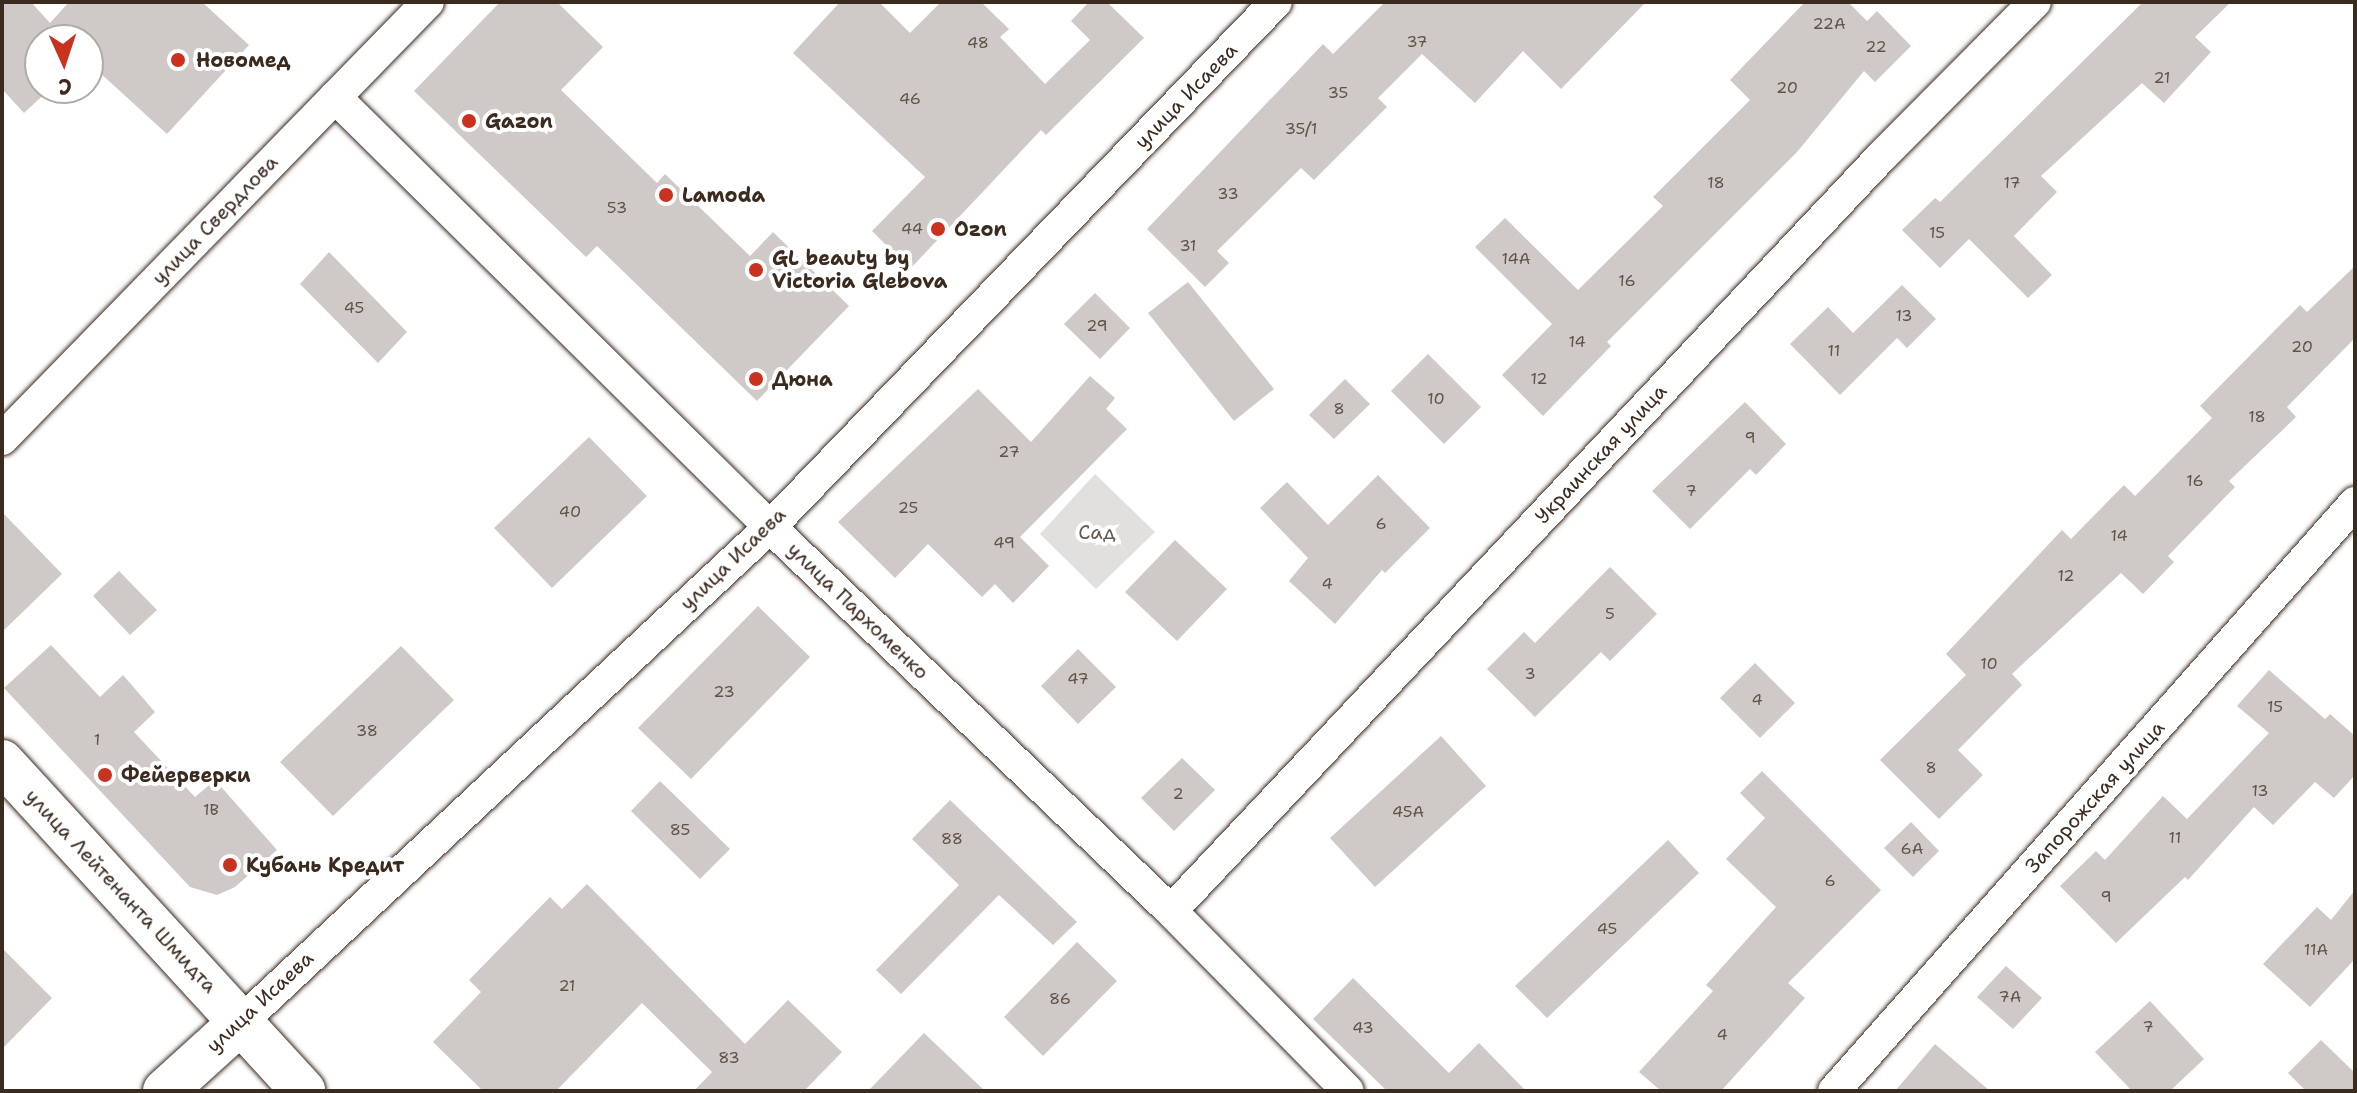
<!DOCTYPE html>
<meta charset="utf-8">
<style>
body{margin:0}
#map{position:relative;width:2357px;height:1093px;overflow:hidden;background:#fff;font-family:"Shantell Sans",sans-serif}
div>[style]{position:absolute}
.green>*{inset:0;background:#e2e0de}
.building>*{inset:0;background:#cfcac7}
.roads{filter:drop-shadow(0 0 2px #3b2a1e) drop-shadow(0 0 2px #3b2a1e)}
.street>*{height:32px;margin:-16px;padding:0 16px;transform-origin:16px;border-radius:16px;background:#fff}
.secondary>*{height:44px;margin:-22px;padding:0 22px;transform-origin:22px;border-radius:22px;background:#fff}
.dots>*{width:22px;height:22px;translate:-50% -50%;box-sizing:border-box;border:4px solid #fff;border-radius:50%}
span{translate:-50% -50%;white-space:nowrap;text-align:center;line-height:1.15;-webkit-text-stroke:8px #fff;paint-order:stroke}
.number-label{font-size:16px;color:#605248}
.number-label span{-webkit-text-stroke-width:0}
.poi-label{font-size:20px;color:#3b2a1e;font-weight:700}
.left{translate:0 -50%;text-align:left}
.street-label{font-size:20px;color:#3b2a1e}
.park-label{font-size:20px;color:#65584e}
.frame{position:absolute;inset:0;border:4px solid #3b2a1e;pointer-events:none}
.north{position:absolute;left:24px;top:24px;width:80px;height:80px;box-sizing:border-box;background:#fff;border:2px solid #b1aaa5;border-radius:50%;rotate:177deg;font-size:22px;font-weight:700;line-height:32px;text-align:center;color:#3b2a1e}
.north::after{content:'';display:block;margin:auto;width:28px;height:36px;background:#c8321e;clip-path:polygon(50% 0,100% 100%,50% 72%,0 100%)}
</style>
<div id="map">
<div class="green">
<i style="clip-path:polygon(1095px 474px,1155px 532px,1096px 589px,1040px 534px)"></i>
</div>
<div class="building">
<i style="clip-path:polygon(2px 2px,31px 2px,50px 23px,69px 2px,202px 2px,249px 45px,167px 134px,88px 62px,88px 40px,40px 40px,40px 88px,51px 88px,24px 113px,2px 89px)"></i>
<i style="clip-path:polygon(500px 2px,557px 2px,603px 47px,561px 90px,657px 183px,665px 174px,750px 256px,773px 232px,849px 306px,757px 401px,597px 246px,586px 257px,414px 91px)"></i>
<i style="clip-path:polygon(840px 2px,879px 2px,910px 33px,941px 2px,981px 2px,1009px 29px,1000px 37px,1045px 84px,1090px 40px,1071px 21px,1089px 2px,1107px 2px,1144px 38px,1046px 135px,1041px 130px,910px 269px,872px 231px,925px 177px,793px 53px)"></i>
<i style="clip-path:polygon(1385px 2px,1646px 2px,1561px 89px,1523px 51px,1475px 103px,1422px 54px,1378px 98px,1387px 107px,1314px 180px,1301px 168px,1217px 251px,1229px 263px,1205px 287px,1147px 229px,1323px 44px,1333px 54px)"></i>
<i style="clip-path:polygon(1805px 2px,1848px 2px,1867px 21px,1877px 11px,1911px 46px,1875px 82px,1864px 71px,1797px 152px,1607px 342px,1611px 346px,1543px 416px,1502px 375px,1552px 324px,1475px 247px,1505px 218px,1578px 290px,1663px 206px,1653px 197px,1750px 100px,1730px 80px)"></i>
<i style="clip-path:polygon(2143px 2px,2231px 2px,2195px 37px,2211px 52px,2164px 103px,2142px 83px,2041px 176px,2057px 192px,2014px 236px,2052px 275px,2028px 298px,1969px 239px,1940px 268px,1902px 230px,1935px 198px,1940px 202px)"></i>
<i style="clip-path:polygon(329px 252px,407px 332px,378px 363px,300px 284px)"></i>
<i style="clip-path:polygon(2355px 266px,2355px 338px,2287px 407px,2296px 417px,2229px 481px,2235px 487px,2168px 556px,2174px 562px,2143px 594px,2121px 573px,2012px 674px,2022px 685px,1958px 750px,1983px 775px,1939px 819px,1880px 760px,1966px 675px,1946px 654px,2062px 530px,2071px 539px,2124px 485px,2135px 496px,2212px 418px,2200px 406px,2300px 305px,2307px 312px)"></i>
<i style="clip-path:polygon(1188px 282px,1274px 389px,1234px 421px,1148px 313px)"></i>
<i style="clip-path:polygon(1902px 285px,1936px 319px,1907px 348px,1897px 338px,1840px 395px,1790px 344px,1828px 307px,1853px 333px)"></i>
<i style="clip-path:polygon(1095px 293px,1130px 328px,1100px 359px,1064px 324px)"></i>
<i style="clip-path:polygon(1428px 354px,1481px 407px,1444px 444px,1391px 391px)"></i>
<i style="clip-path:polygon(1090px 376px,1115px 398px,1106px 409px,1127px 429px,1020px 537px,1049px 566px,1013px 603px,995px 584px,982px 597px,928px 544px,895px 578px,838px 522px,978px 389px,1031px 442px)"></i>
<i style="clip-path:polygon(1345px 379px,1370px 404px,1334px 439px,1309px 415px)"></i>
<i style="clip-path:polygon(1745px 402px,1786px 444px,1756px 475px,1750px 469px,1690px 529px,1652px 491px)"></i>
<i style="clip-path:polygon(589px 437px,647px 496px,552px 588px,494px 528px)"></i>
<i style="clip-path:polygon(1378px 475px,1430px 528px,1385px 573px,1382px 570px,1335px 624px,1289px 581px,1308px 558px,1260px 508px,1287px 482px,1328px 525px)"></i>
<i style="clip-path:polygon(2px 512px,62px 574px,2px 632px)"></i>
<i style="clip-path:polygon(1175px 540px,1227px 589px,1177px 641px,1125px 592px)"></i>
<i style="clip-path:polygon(1610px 567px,1657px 614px,1610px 661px,1601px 652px,1535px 717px,1487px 669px,1524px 632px,1535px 643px)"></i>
<i style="clip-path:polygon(119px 571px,157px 610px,130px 635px,93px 596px)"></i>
<i style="clip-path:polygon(758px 606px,810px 657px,691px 779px,638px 728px)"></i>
<i style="clip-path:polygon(51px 645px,100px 697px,123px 675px,155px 712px,134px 732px,195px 797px,215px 780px,277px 850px,235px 887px,217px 895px,190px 887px,4px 688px)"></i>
<i style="clip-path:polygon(401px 646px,454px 700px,333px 816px,280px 762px)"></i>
<i style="clip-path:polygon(1078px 649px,1116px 687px,1078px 724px,1041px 686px)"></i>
<i style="clip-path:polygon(1755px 663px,1795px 703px,1760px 738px,1720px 698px)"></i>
<i style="clip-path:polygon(2269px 670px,2325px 719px,2330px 714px,2355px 736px,2355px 775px,2334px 798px,2315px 782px,2273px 825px,2254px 807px,2188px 880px,2185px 877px,2116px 943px,2060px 886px,2096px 851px,2105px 860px,2163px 796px,2187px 819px,2269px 733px,2237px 706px)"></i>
<i style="clip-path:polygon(1441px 736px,1486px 786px,1375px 887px,1330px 838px)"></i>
<i style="clip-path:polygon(1182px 758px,1215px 790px,1174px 831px,1141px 798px)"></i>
<i style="clip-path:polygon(1762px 771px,1881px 890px,1788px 983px,1805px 998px,1721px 1091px,1661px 1091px,1639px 1072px,1713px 991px,1706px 985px,1776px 907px,1726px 859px,1765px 818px,1740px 793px)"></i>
<i style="clip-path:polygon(660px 781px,730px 849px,700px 879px,631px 811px)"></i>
<i style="clip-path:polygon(950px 800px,1077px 922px,1053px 945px,999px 895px,901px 994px,876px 970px,959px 885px,912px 839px)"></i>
<i style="clip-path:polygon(1911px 822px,1939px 851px,1913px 877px,1884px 848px)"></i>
<i style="clip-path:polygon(1668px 840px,1699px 873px,1547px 1018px,1515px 986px)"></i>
<i style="clip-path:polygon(587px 884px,745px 1044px,788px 1000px,842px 1052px,804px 1091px,694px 1091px,712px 1072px,642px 1003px,556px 1091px,483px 1091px,433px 1042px,481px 992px,469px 980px,550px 897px,562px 909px)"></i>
<i style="clip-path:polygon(2355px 890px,2355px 959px,2310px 1007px,2263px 964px,2317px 907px,2331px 920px)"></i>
<i style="clip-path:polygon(1077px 942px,1117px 981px,1043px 1056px,1004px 1017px)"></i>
<i style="clip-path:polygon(2px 948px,52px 998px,2px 1049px)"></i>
<i style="clip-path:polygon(2006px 966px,2042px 998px,2013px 1029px,1977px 997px)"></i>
<i style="clip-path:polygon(1353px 978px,1449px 1073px,1479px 1043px,1526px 1091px,1387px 1091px,1313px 1019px)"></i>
<i style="clip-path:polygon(2150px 1001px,2204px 1059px,2170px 1091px,2132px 1091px,2095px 1052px)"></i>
<i style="clip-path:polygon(924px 1033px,985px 1091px,868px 1091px)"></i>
<i style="clip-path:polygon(2321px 1040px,2355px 1073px,2355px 1091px,2306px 1091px,2288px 1073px)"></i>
<i style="clip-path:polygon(1935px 1044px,1990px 1091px,1895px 1091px)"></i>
</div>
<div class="roads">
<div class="street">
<i style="left:335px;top:97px;width:612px;rotate:44.67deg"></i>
<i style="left:770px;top:527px;width:555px;rotate:43.76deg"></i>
<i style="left:1171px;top:911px;width:252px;rotate:45.5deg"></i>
<i style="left:2px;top:439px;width:610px;rotate:-45.73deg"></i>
<i style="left:1171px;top:911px;width:1037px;rotate:-46.72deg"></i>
<i style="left:1882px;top:156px;width:217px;rotate:-45.2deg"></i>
<i style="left:241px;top:1022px;width:724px;rotate:-43.1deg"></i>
<i style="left:770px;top:527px;width:729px;rotate:-46.06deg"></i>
<i style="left:1834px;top:1091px;width:786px;rotate:-48.46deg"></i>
</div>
<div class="secondary">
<i style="left:2px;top:762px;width:446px;rotate:47.5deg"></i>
<i style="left:165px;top:1091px;width:103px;rotate:-42.2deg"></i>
</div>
</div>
<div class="dots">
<i style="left:178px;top:60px;background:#c8321e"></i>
<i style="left:469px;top:121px;background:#c8321e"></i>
<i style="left:666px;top:195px;background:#c8321e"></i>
<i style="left:938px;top:229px;background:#c8321e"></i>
<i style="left:756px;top:270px;background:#c8321e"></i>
<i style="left:756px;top:379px;background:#c8321e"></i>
<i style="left:105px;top:775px;background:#c8321e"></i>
<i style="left:230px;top:865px;background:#c8321e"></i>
</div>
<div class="number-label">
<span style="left:1829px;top:24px">22А</span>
<span style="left:1417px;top:42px">37</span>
<span style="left:978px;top:43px">48</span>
<span style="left:1876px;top:47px">22</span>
<span style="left:2162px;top:78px">21</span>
<span style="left:1787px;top:88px">20</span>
<span style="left:1338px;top:93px">35</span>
<span style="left:910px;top:99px">46</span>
<span style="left:1301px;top:129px">35/1</span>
<span style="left:1716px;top:183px">18</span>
<span style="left:2012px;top:183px">17</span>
<span style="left:1228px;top:194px">33</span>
<span style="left:617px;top:208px">53</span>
<span style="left:912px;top:229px">44</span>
<span style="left:1937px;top:233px">15</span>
<span style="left:1188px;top:246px">31</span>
<span style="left:1516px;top:259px">14А</span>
<span style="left:1627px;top:281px">16</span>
<span style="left:354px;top:308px">45</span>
<span style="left:1904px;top:316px">13</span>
<span style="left:1097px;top:326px">29</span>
<span style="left:1577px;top:342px">14</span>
<span style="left:2302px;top:347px">20</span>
<span style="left:1834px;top:351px">11</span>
<span style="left:1539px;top:379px">12</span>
<span style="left:1436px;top:399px">10</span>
<span style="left:1339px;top:409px">8</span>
<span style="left:2257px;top:417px">18</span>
<span style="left:1750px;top:438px">9</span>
<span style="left:1009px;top:452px">27</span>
<span style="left:2195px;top:481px">16</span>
<span style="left:1691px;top:491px">7</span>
<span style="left:908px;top:508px">25</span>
<span style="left:570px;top:512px">40</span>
<span style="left:1381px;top:524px">6</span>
<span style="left:2119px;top:536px">14</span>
<span style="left:1004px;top:543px">49</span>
<span style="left:2066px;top:576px">12</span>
<span style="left:1327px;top:584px">4</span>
<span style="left:1610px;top:614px">5</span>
<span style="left:1989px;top:664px">10</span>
<span style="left:1530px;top:674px">3</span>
<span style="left:1078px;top:679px">47</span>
<span style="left:724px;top:692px">23</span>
<span style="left:1757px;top:700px">4</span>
<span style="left:2275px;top:707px">15</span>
<span style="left:367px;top:731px">38</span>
<span style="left:97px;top:740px">1</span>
<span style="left:1931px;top:768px">8</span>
<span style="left:2260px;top:791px">13</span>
<span style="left:1178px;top:794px">2</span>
<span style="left:211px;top:810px">1В</span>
<span style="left:1408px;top:812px">45А</span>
<span style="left:680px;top:830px">85</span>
<span style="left:2175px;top:838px">11</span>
<span style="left:952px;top:839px">88</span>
<span style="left:1912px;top:849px">6А</span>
<span style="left:1830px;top:881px">6</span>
<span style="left:2106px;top:897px">9</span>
<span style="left:1607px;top:929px">45</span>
<span style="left:2316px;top:950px">11А</span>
<span style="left:567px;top:986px">21</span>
<span style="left:2010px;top:997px">7А</span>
<span style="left:1060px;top:999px">86</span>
<span style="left:2148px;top:1027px">7</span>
<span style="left:1363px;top:1028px">43</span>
<span style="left:1722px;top:1035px">4</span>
<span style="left:729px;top:1058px">83</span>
</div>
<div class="poi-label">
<span class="left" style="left:196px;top:60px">Новомед</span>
<span class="left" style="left:485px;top:121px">Gazon</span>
<span class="left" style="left:682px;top:195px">Lamoda</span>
<span class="left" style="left:954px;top:229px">Ozon</span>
<span class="left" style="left:772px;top:270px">GL beauty by<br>Victoria Glebova</span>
<span class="left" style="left:772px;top:379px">Дюна</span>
<span class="left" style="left:121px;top:775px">Фейерверки</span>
<span class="left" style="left:246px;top:865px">Кубань Кредит</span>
</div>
<div class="street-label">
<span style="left:1186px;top:96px;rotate:-46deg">улица Исаева</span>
<span style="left:215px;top:220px;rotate:-46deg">улица Свердлова</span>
<span style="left:1601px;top:454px;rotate:-47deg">Украинская улица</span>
<span style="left:733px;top:559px;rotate:-44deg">улица Исаева</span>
<span style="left:858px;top:611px;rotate:44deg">улица Пархоменко</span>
<span style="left:2095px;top:797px;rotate:-48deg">Запорожская улица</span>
<span style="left:121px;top:891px;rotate:47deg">улица Лейтенанта Шмидта</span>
<span style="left:260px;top:1002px;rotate:-43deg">улица Исаева</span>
</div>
<div class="park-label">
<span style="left:1097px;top:532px">Сад</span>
</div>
<div class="frame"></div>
<div class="north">С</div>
</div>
